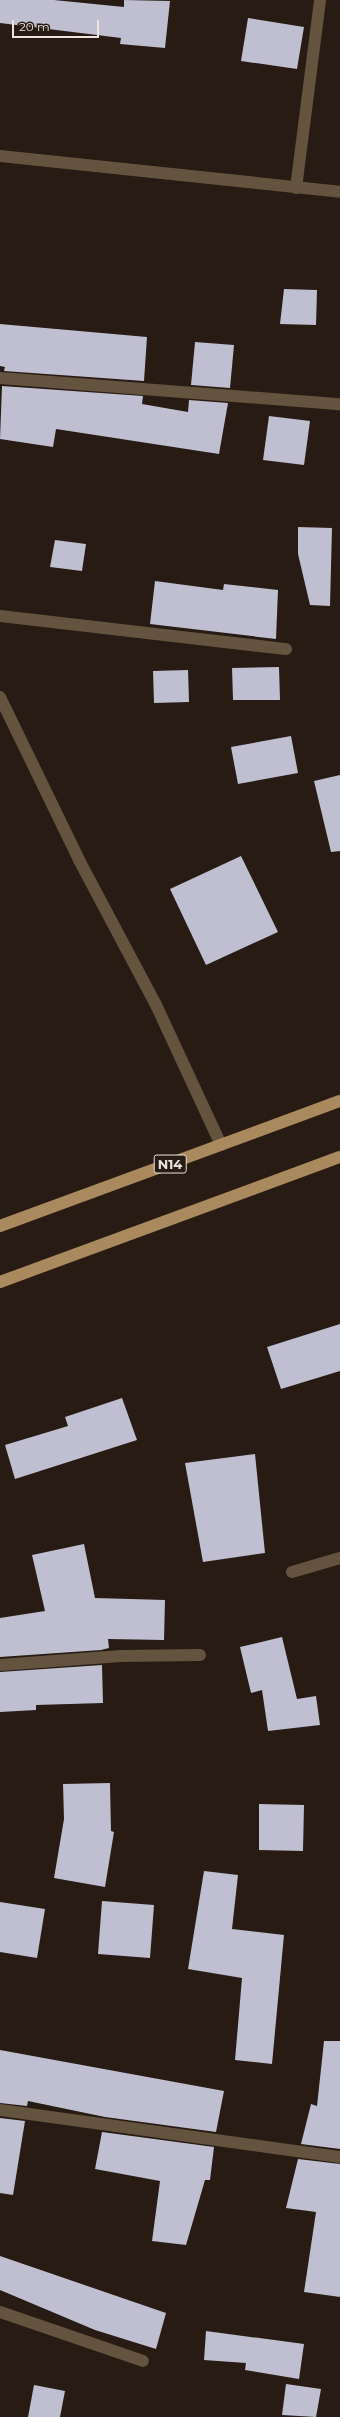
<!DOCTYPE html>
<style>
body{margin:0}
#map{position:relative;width:340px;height:2417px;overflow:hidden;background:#271b13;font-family:Montserrat,sans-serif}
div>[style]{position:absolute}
.building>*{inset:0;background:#bfbfd1}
.minor>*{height:12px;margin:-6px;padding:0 6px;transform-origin:6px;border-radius:6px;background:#64543f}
.major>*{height:12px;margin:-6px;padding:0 6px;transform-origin:6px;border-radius:6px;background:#ab895e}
span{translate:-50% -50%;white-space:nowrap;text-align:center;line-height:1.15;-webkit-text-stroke:4px #271b13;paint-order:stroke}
.shield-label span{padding:1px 3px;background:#271b13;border:1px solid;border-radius:3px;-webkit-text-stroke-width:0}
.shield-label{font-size:13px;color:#ede4de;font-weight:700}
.scale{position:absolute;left:12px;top:20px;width:87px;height:18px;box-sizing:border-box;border:2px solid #ede4de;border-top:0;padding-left:5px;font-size:12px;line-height:14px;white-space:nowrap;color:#ede4de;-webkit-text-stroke:3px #271b13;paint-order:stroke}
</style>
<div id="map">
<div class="building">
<i style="clip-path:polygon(0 0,54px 0,124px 7px,124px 0,170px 1px,165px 48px,120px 44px,121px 38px,0 23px)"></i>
<i style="clip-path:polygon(248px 18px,304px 27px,297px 69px,241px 61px)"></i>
<i style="clip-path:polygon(284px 289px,317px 290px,316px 325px,280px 324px)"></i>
<i style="clip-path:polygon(0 324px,147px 337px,144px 381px,4px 371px,5px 367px,0 366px)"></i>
<i style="clip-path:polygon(195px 342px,234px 345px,230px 388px,191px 385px)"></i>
<i style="clip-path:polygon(2px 386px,143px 396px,142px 404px,188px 412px,189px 400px,228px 403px,219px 454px,56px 429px,53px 447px,0 439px)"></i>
<i style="clip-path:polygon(269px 416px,310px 421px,304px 465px,263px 460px)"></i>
<i style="clip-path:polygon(298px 527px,332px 528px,330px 606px,310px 605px,298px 554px)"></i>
<i style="clip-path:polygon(55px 540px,86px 544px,82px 571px,50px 567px)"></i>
<i style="clip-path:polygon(155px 581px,223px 590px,224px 584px,278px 590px,276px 639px,150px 624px)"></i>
<i style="clip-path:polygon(279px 667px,280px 700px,233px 700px,232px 668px)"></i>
<i style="clip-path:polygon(188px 670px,189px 702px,154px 703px,153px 671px)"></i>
<i style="clip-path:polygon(291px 736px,298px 773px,238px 784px,231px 747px)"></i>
<i style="clip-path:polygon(340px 775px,340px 851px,331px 852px,314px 781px)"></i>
<i style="clip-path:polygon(241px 856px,278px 932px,206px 965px,170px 889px)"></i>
<i style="clip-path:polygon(340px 1324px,340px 1371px,281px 1389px,267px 1347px)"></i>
<i style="clip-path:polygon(122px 1398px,137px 1440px,15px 1479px,5px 1445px,68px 1426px,65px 1417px)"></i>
<i style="clip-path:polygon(255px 1454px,265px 1553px,203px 1562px,185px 1463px)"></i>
<i style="clip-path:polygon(84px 1544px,95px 1598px,165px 1600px,164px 1640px,108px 1639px,109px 1648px,101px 1650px,0 1657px,0 1618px,45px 1611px,32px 1555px)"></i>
<i style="clip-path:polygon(282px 1637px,297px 1699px,316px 1696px,320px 1725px,268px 1731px,262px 1690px,251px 1693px,240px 1647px)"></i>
<i style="clip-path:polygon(102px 1665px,103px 1703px,36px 1705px,36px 1710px,0 1712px,0 1672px)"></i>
<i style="clip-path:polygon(110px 1783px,111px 1831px,114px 1832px,105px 1887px,54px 1878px,64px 1819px,63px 1784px)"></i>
<i style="clip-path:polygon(259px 1804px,304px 1805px,303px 1851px,259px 1850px)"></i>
<i style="clip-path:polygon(204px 1871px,238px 1875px,232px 1929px,284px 1935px,272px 2064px,235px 2060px,242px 1978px,188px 1969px)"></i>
<i style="clip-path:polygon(102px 1901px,154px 1905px,150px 1958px,98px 1954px)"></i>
<i style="clip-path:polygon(0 1902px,45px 1909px,37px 1958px,0 1952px)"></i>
<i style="clip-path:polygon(324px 2041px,340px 2041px,340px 2149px,301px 2144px,311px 2104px,317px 2106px)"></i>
<i style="clip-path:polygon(0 2050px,224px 2091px,216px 2132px,105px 2117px,28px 2101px,27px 2106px,0 2103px)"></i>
<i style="clip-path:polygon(0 2118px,25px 2121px,13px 2195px,0 2193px)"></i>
<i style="clip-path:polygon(102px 2132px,214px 2147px,210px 2180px,205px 2180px,186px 2245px,152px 2241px,160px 2181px,95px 2169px)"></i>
<i style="clip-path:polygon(298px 2159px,340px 2164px,340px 2297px,304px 2292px,316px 2212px,286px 2208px)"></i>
<i style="clip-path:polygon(0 2256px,166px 2313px,156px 2349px,95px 2330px,0 2290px)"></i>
<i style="clip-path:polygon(206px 2331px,304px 2344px,299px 2379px,245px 2370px,246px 2363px,204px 2360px)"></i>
<i style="clip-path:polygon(286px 2384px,321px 2389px,316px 2417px,282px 2415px)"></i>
<i style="clip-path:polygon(34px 2385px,65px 2391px,60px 2417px,28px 2417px)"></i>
</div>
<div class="minor">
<i style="left:0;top:156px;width:342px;rotate:6deg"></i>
<i style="left:296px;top:188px;width:190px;rotate:-82.7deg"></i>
<i style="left:0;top:378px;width:341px;rotate:4.4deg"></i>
<i style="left:0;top:616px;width:288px;rotate:6.6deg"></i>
<i style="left:0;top:697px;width:181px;rotate:64.1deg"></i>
<i style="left:79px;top:860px;width:166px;rotate:62deg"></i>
<i style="left:157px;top:1007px;width:152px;rotate:65.1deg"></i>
<i style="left:292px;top:1572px;width:50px;rotate:-16.3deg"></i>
<i style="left:0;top:1665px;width:121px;rotate:-4.3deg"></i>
<i style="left:121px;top:1656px;width:79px;rotate:-0.7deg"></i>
<i style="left:0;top:2110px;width:343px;rotate:7.9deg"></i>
<i style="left:0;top:2312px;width:151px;rotate:18.9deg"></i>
</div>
<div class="major">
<i style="left:0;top:1226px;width:362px;rotate:-20.2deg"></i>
<i style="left:0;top:1282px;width:362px;rotate:-20.2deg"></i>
</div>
<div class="shield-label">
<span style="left:170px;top:1164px">N14</span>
</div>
<div class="scale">20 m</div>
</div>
